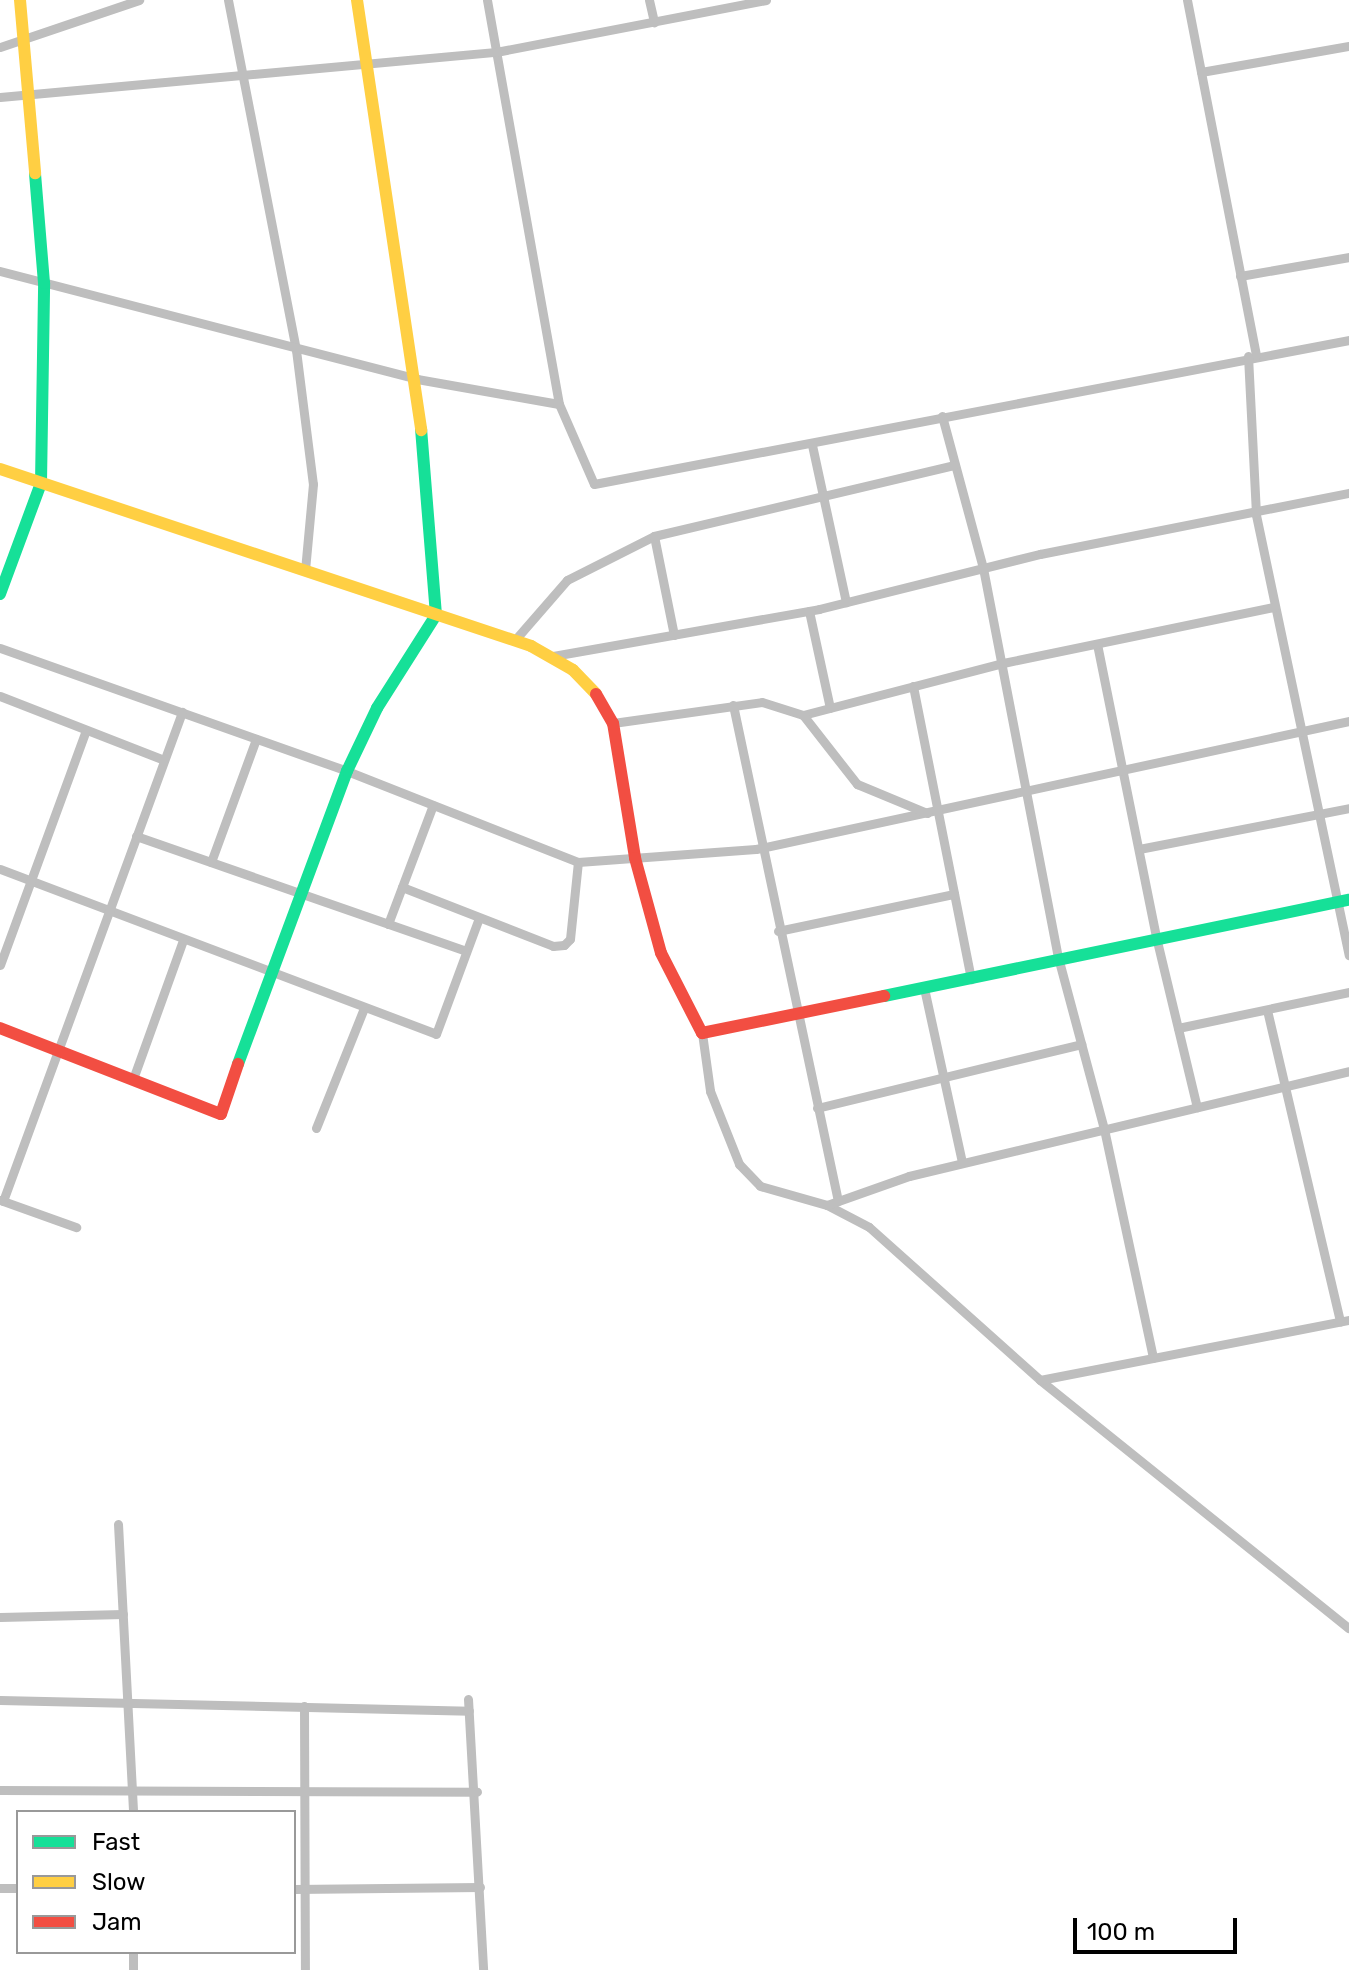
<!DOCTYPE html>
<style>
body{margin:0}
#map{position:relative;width:1349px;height:1970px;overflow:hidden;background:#fff;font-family:Rubik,sans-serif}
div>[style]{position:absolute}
.street>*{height:9px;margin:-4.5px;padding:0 4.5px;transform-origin:4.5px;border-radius:4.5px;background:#bebebe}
.fast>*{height:12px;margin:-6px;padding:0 6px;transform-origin:6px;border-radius:6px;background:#16e098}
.slow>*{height:12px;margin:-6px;padding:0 6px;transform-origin:6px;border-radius:6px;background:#ffcf43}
.jam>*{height:12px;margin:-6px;padding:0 6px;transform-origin:6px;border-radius:6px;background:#f24e42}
span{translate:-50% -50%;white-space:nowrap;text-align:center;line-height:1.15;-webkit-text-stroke:6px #fff;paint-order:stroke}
.legend{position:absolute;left:16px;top:1810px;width:280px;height:144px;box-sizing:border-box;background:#fff;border:2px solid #999;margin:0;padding:10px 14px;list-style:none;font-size:24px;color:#000}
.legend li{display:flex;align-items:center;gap:16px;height:40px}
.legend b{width:40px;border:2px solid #999}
.scale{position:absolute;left:1073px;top:1918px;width:164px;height:36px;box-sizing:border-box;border:4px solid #000;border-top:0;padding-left:10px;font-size:24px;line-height:28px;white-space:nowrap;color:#000;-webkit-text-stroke:6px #fff;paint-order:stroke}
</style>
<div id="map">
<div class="street">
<i style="left:228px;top:0;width:357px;rotate:79deg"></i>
<i style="left:296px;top:350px;width:135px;rotate:82.8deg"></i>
<i style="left:313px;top:484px;width:87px;rotate:95.3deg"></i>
<i style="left:487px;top:0;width:410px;rotate:79.9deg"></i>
<i style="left:559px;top:404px;width:87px;rotate:66.4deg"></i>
<i style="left:594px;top:484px;width:769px;rotate:-10.8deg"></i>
<i style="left:649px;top:0;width:23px;rotate:77deg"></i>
<i style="left:1187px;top:0;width:362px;rotate:79deg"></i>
<i style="left:0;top:47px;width:147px;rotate:-18.7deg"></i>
<i style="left:1201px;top:72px;width:150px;rotate:-10deg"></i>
<i style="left:0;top:97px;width:498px;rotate:-5.2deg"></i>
<i style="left:496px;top:52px;width:275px;rotate:-10.9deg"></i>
<i style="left:0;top:271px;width:431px;rotate:14.5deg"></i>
<i style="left:417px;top:379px;width:144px;rotate:10deg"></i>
<i style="left:1240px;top:276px;width:111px;rotate:-9.9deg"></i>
<i style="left:1248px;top:356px;width:159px;rotate:87.1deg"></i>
<i style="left:1256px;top:515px;width:450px;rotate:78.1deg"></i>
<i style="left:942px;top:416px;width:157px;rotate:74.9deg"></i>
<i style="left:983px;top:568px;width:400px;rotate:79.1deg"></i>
<i style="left:1059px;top:961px;width:174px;rotate:75deg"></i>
<i style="left:1104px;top:1129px;width:234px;rotate:77.9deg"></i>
<i style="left:812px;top:445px;width:161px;rotate:77.8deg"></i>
<i style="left:654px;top:536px;width:101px;rotate:78.6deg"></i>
<i style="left:809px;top:611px;width:99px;rotate:77.8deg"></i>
<i style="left:514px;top:641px;width:81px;rotate:-49deg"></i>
<i style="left:567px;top:580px;width:97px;rotate:-26.8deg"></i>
<i style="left:654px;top:536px;width:309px;rotate:-13.3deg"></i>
<i style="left:1097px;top:644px;width:303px;rotate:78.6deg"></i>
<i style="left:1157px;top:941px;width:171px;rotate:76.5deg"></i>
<i style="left:0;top:648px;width:368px;rotate:19.5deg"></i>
<i style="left:347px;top:771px;width:248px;rotate:21.5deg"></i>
<i style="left:578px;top:862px;width:178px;rotate:-4.2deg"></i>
<i style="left:756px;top:849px;width:607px;rotate:-12.18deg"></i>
<i style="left:553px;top:656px;width:270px;rotate:-10deg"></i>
<i style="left:819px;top:609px;width:228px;rotate:-14deg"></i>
<i style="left:1040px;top:554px;width:315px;rotate:-11.2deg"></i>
<i style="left:913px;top:686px;width:299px;rotate:78.8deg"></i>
<i style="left:0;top:696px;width:176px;rotate:21.3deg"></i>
<i style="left:733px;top:705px;width:507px;rotate:78.05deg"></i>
<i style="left:803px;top:715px;width:207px;rotate:-14.6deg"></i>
<i style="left:1003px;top:663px;width:277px;rotate:-11.7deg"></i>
<i style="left:613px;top:723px;width:150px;rotate:-8deg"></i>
<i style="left:762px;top:702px;width:43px;rotate:17.6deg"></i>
<i style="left:803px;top:715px;width:88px;rotate:52deg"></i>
<i style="left:857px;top:784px;width:76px;rotate:22.5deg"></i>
<i style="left:136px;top:836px;width:349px;rotate:19.2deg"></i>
<i style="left:1139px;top:849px;width:214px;rotate:-11deg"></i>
<i style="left:211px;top:862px;width:131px;rotate:-69.9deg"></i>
<i style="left:0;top:869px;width:466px;rotate:20.7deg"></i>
<i style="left:436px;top:1034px;width:124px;rotate:-69.7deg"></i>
<i style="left:402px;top:887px;width:162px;rotate:21.3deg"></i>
<i style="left:553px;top:946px;width:11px;rotate:-5deg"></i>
<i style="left:564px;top:945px;width:8px;rotate:-45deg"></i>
<i style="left:570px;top:939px;width:77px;rotate:-84.1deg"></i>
<i style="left:388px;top:924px;width:127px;rotate:-69.3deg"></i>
<i style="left:778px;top:931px;width:180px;rotate:-11.9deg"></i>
<i style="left:0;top:965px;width:250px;rotate:-69.9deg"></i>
<i style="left:924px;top:988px;width:179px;rotate:77.7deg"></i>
<i style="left:1267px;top:1010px;width:320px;rotate:76.8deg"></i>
<i style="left:1178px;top:1028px;width:175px;rotate:-11.9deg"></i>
<i style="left:702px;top:1033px;width:59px;rotate:82.1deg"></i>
<i style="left:710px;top:1091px;width:79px;rotate:68.3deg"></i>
<i style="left:739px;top:1164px;width:30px;rotate:46deg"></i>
<i style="left:760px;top:1186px;width:70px;rotate:15.8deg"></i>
<i style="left:827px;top:1205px;width:47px;rotate:27.6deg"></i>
<i style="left:869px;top:1227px;width:229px;rotate:41.8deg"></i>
<i style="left:1040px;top:1380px;width:396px;rotate:38.8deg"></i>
<i style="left:133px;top:1079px;width:148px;rotate:-70.2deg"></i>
<i style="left:817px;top:1108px;width:272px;rotate:-13.6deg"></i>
<i style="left:316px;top:1128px;width:129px;rotate:-68.2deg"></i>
<i style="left:0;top:1200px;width:81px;rotate:19.6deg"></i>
<i style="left:3px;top:1201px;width:521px;rotate:-69.89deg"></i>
<i style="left:827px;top:1205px;width:87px;rotate:-19.5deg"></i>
<i style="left:909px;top:1176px;width:452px;rotate:-13.4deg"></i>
<i style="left:1040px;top:1380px;width:315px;rotate:-11deg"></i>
<i style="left:118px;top:1524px;width:288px;rotate:87deg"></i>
<i style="left:0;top:1617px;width:123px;rotate:-1.4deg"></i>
<i style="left:468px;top:1699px;width:271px;rotate:86.8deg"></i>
<i style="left:0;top:1700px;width:469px;rotate:1.3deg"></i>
<i style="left:304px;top:1706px;width:264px;rotate:89.8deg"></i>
<i style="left:0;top:1790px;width:477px;rotate:0.2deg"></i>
<i style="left:0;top:1888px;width:18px"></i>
<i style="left:294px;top:1889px;width:186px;rotate:-0.6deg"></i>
<i style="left:133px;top:1952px;width:18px;rotate:90deg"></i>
</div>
<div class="fast">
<i style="left:0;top:594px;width:118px;rotate:-69.7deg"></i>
<i style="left:41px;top:483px;width:200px;rotate:-89.1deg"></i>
<i style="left:44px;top:283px;width:110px;rotate:-94.7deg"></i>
<i style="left:884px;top:996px;width:475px;rotate:-11.7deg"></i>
<i style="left:238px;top:1064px;width:313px;rotate:-69.6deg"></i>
<i style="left:347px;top:771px;width:70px;rotate:-64.5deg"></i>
<i style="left:377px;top:708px;width:110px;rotate:-57.6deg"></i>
<i style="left:436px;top:615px;width:186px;rotate:-94.6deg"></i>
</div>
<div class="slow">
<i style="left:20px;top:0;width:174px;rotate:85deg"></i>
<i style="left:357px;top:0;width:435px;rotate:81.5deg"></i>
<i style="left:0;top:469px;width:560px;rotate:18.43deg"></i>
<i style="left:531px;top:646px;width:48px;rotate:29.7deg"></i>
<i style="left:573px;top:670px;width:33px;rotate:46deg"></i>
</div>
<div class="jam">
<i style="left:596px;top:694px;width:34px;rotate:60deg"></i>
<i style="left:613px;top:723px;width:137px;rotate:80.7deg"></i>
<i style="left:635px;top:858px;width:98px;rotate:74.7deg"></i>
<i style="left:661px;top:953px;width:90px;rotate:62.9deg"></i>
<i style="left:702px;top:1033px;width:186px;rotate:-11.5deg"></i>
<i style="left:0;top:1028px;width:237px;rotate:21.3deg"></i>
<i style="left:221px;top:1114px;width:53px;rotate:-71.2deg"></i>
</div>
<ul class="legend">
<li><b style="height:10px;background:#16e098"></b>Fast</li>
<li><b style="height:10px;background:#ffcf43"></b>Slow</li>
<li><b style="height:10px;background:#f24e42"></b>Jam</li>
</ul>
<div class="scale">100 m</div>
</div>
